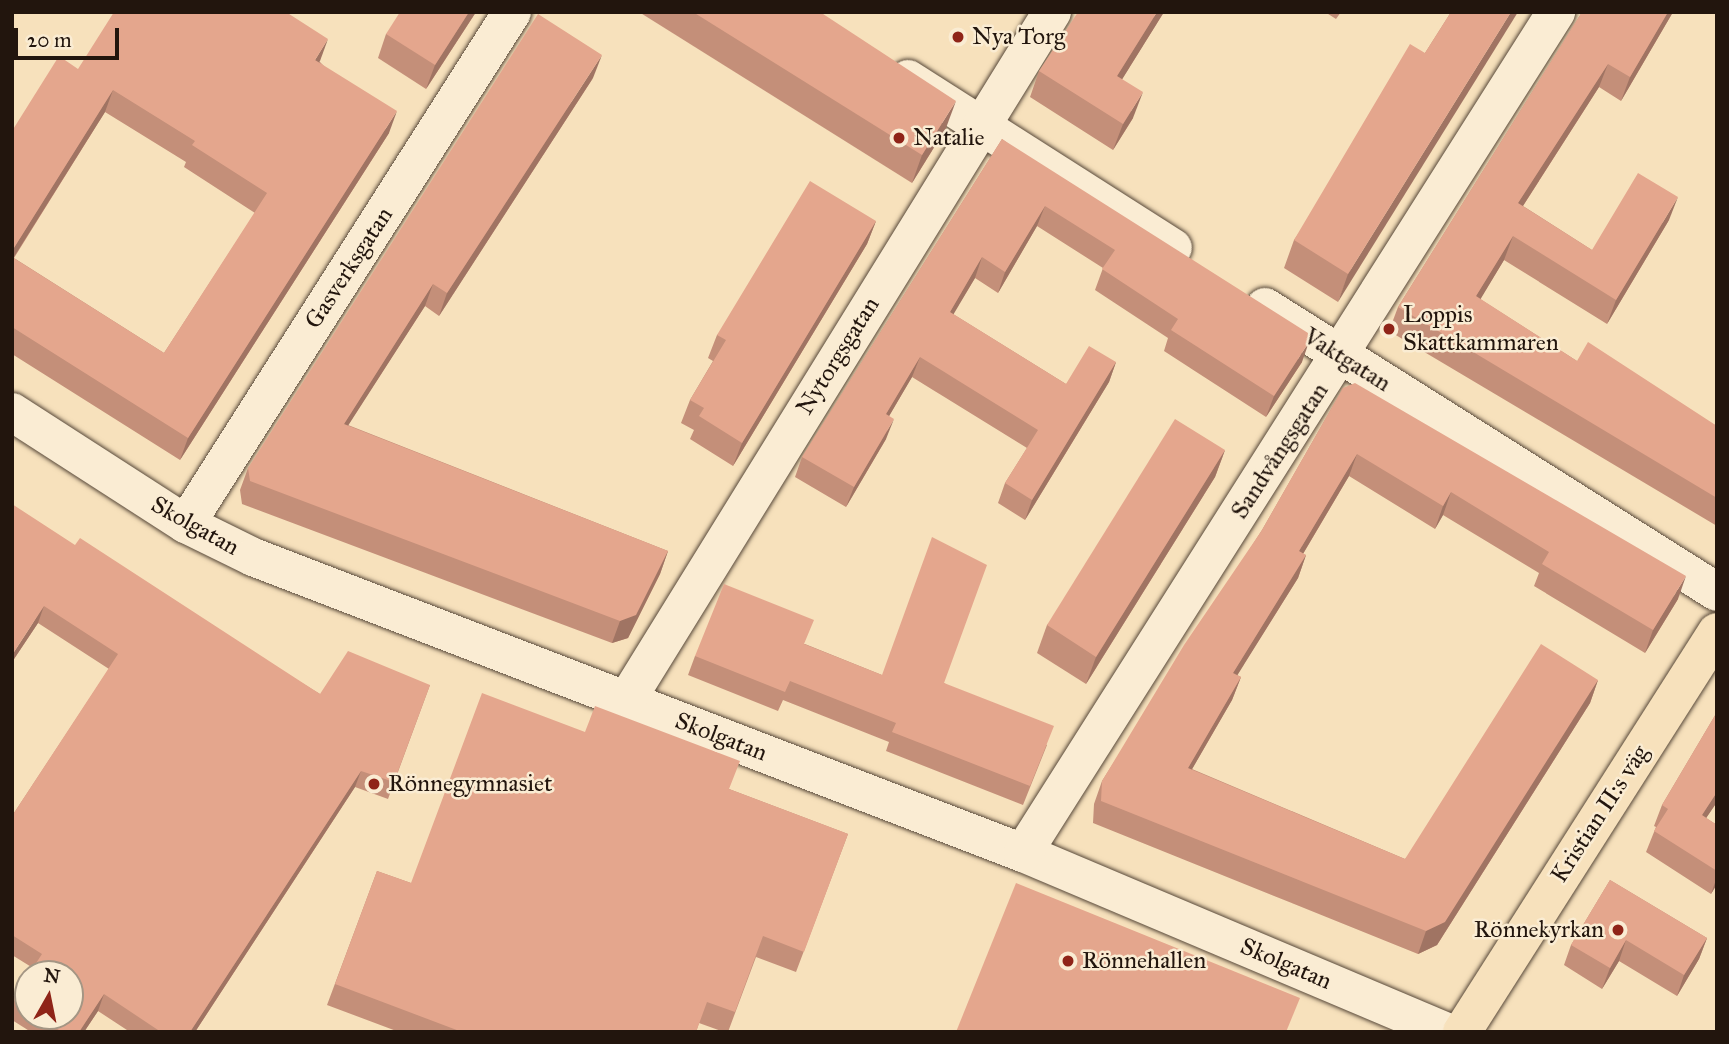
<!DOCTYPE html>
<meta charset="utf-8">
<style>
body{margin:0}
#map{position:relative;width:1729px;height:1044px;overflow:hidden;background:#f7e1bc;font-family:"IM FELL Great Primer",serif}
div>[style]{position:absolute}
.roads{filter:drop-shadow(0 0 2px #574839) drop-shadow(0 0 2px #574839)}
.minor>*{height:38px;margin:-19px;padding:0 19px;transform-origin:19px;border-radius:19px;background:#faecd3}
.major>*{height:38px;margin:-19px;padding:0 19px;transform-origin:19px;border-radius:19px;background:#f7e1bc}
.wall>*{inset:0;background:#c48f79}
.shaded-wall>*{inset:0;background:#a07463}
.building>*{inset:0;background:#e4a68d}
.dots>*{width:19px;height:19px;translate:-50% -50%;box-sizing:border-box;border:4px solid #faecd3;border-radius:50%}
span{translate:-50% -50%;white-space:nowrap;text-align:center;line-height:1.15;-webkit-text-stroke:5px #faecd3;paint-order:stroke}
.poi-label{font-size:24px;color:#22150d}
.left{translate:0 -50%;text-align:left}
.right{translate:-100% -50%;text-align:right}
.street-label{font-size:24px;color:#22150d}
.frame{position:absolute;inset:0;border:14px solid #22150d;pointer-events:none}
.north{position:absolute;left:14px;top:960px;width:70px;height:70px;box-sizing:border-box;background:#faecd3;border:2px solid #a49684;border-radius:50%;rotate:9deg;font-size:19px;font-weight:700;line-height:28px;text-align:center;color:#22150d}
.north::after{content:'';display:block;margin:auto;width:24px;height:32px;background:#8f2418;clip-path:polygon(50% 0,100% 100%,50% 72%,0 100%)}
.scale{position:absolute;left:14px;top:28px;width:105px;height:32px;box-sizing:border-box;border:4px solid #22150d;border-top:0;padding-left:9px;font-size:21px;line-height:24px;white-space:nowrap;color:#22150d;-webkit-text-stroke:5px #faecd3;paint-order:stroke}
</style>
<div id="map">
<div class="roads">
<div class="minor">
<i style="left:908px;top:79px;width:314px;rotate:32.5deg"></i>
<i style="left:1265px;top:307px;width:534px;rotate:32.23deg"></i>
<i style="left:12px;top:412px;width:207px;rotate:32.8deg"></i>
<i style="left:186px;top:524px;width:75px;rotate:26.2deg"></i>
<i style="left:253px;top:557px;width:825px;rotate:21.03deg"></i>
<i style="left:1023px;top:853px;width:459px;rotate:22.9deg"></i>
<i style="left:186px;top:524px;width:607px;rotate:-57.51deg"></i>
<i style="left:626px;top:701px;width:810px;rotate:-58.27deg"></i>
<i style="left:1023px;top:853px;width:996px;rotate:-57.63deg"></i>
</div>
<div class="major">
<i style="left:1462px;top:1032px;width:474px;rotate:-57.5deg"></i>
</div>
</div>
<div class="wall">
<i style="clip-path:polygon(476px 12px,426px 89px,378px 58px,386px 34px)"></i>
<i style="clip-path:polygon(639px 12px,820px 12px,946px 128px,912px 183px)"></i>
<i style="clip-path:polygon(1164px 12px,1122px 79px,1133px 118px,1113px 150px,1030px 97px,1039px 71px)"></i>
<i style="clip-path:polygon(1325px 12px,1341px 12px,1336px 19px)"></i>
<i style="clip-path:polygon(1451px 12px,1338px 302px,1284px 268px,1294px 240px,1425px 53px)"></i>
<i style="clip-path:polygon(1582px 12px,1673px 12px,1621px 101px,1599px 87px,1523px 206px,1592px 250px,1669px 220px,1607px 324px,1504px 260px,1480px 299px,1577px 361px,1717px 426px,1717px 526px,1389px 331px,1398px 307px)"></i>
<i style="clip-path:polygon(evenodd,320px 62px,389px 133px,180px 460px,12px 354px,12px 131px,78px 69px,320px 62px,105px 112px,186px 162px,184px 167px,255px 213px,164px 353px,14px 258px,105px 112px)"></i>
<i style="clip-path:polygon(593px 78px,439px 316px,425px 306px,348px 425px,668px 551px,660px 574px,628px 638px,612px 643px,242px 504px,240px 490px,248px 468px)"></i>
<i style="clip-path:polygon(1002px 139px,1302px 362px,1266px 417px,1164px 351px,1168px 338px,1095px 290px,1103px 268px,1037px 226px,998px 293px,975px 278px,953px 314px,1066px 384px,1116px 362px,1109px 382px,1025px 520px,998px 503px,1005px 483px,1027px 448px,912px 377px,889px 416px,886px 439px,846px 507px,795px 477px,802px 457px)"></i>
<i style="clip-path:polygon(876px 221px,867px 244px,733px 466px,690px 439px,694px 430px,681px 423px,690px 400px,713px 361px,708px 358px,717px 335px)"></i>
<i style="clip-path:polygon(1343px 388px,1678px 599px,1645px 653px,1534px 586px,1539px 573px,1443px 515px,1435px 529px,1349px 476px,1303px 554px,1306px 555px,1298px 578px,1237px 675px,1241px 677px,1232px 700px,1192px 769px,1405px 859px,1598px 680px,1590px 703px,1437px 945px,1418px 954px,1093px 823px,1094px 804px,1102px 781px,1262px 530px)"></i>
<i style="clip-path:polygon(1225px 450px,1215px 477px,1086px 684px,1037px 653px,1047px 625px)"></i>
<i style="clip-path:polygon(75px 545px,320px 694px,430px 685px,388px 799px,355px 787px,195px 1032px,130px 1032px,98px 1011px,84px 1032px,31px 1032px,12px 1020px,12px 999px,28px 975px,28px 1016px,70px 1016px,33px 968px,12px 955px,12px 816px,109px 669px,38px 623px,12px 662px)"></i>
<i style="clip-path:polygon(805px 644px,882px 675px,944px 683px,1047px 745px,1023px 805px,886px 751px,889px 742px,783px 700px,778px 711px,688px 675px,695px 656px)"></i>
<i style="clip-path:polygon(1717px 712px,1717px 802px,1706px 818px,1717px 825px,1717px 884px,1711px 894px,1646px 852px,1656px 827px,1654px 826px,1662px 805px)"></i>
<i style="clip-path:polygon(729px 789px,848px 834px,796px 972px,756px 957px,728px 1032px,724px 1032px,699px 1023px,696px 1032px,399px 1032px,327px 1005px,377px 871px,411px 883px)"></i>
<i style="clip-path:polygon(1610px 880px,1707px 938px,1699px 959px,1677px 996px,1619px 961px,1602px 989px,1564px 965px,1571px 945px)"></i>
</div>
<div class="shaded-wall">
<i style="clip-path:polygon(469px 12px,476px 12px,426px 89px,435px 65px)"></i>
<i style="clip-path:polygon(1157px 12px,1164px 12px,1108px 102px,1117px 76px)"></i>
<i style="clip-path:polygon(1511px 12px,1518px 12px,1338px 302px,1348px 274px)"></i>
<i style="clip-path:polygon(1668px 12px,1673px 12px,1621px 101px,1630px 77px)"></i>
<i style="clip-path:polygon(328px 39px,320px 61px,307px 81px,315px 60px)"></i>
<i style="clip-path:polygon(602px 55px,593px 78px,439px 316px,447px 293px)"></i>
<i style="clip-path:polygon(1608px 64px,1599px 87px,1510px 226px,1518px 203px)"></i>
<i style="clip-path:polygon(113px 90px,105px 112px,12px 260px,12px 251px)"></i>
<i style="clip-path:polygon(1143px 92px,1133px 118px,1113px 150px,1123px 124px)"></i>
<i style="clip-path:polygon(956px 101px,946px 128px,912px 183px,922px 155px)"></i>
<i style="clip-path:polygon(397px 111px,389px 133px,180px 460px,188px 438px)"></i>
<i style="clip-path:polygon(1678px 197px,1669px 220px,1607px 324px,1616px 300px)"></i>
<i style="clip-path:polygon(1045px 206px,1037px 226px,998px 293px,1005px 272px)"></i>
<i style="clip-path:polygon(876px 221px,867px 244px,733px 466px,742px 443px)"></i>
<i style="clip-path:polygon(1513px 236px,1504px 260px,1468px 320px,1476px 296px)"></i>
<i style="clip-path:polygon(982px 257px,975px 278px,943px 332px,950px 312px)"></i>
<i style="clip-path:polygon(433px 284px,425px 306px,335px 446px,344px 424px)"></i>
<i style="clip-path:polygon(1309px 342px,1302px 362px,1266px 417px,1274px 396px)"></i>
<i style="clip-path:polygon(920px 357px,912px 377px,878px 435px,886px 414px)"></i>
<i style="clip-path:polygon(1116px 362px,1109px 382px,1025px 520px,1032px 500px)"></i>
<i style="clip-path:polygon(894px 419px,886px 439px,846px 507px,854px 487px)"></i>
<i style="clip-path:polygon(1225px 450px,1215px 477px,1086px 684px,1096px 657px)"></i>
<i style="clip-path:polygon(1357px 454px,1349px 476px,1291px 574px,1299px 551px)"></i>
<i style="clip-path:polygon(1451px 492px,1443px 515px,1435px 529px,1443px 506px)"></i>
<i style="clip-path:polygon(668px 551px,660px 574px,628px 638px,612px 643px,620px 621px)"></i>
<i style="clip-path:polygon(1306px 555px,1298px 578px,1225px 695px,1233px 673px)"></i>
<i style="clip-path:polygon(1686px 576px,1678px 599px,1645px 653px,1653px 630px)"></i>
<i style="clip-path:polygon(44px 606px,38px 623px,12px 662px,12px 655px)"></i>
<i style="clip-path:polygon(1241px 677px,1232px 700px,1180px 790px,1188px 768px)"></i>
<i style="clip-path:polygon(1598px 680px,1590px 703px,1437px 945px,1418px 954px,1426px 931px)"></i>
<i style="clip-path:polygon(361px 771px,355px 787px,195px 1032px,190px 1032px)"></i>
<i style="clip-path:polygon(1717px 792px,1717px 802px,1694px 836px,1702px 815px)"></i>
<i style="clip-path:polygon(1717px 877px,1717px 884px,1711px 894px)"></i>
<i style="clip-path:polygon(1707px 938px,1699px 959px,1677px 996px,1684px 975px)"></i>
<i style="clip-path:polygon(1626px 940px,1619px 961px,1602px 989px,1610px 968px)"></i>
<i style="clip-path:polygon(104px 994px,98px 1011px,84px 1032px,79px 1032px)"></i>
</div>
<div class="building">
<i style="clip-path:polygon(114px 12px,286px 12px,328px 39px,315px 60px,397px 111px,188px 438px,12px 327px,12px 257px,164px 353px,267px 193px,192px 145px,195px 141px,113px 90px,12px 251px,12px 131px,59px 56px,78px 69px)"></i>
<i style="clip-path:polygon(400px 12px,469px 12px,435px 65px,386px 34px)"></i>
<i style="clip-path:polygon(693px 12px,820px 12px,956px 101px,922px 155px)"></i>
<i style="clip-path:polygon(1078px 12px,1157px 12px,1117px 76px,1143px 92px,1123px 124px,1039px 71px)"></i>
<i style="clip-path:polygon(1451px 12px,1511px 12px,1348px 274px,1294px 240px,1410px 44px,1425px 53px)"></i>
<i style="clip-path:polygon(1582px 12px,1668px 12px,1630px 77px,1608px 64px,1518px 203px,1592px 250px,1638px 173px,1678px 197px,1616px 300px,1513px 236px,1476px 296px,1577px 361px,1588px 342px,1717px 426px,1717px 498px,1398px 307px)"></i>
<i style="clip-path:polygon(538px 14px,602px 55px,447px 293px,433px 284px,344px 424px,668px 551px,636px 615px,620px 621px,250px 481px,248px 468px)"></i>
<i style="clip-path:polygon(1002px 139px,1308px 333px,1309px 342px,1274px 396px,1171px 330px,1178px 319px,1102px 269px,1115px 250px,1045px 206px,1005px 272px,982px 257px,950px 312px,1066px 384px,1089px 346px,1116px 362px,1032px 500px,1005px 483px,1038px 430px,920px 357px,886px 414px,894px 419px,854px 487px,802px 457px)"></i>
<i style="clip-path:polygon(810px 181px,876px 221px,742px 443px,699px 416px,704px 408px,690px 400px,726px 340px,717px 335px)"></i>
<i style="clip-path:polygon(1355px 383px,1686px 576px,1653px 630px,1542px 564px,1549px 552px,1451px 492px,1443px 506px,1357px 454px,1299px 551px,1306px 555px,1233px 673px,1241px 677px,1188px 768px,1405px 859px,1541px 644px,1598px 680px,1445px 922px,1426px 931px,1101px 801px,1102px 781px,1184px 645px,1262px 530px,1343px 388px)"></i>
<i style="clip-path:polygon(1175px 419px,1225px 450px,1096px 657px,1047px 625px)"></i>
<i style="clip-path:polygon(12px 504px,75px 545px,80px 538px,320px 694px,348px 651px,430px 685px,394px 782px,361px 771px,190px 1032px,161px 1032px,104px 994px,79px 1032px,62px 1032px,38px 1016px,70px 1016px,70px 974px,29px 974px,42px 954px,12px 935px,12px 816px,118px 654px,44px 606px,12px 655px)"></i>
<i style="clip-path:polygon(932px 537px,987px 565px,944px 683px,1054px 726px,1030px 786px,892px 732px,896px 723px,790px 681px,785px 692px,695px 656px,724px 584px,814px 620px,804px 644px,882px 675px)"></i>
<i style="clip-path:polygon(482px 693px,585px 732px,595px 706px,740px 761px,729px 789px,848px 834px,804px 952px,763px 936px,735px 1012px,707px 1002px,696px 1032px,462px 1032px,335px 984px,377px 871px,411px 883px)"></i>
<i style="clip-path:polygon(1717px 712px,1717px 792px,1702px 815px,1717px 825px,1717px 871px,1654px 831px,1668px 809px,1662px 805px)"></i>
<i style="clip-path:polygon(1610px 880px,1707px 938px,1684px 975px,1626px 940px,1610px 968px,1571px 945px)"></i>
<i style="clip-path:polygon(1016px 883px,1300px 998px,1286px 1032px,956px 1032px)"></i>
<i style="clip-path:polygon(28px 975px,28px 1010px,12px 999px)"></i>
</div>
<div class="dots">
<i style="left:958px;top:37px;background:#8f2418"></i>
<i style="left:899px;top:138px;background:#8f2418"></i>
<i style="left:1389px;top:329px;background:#8f2418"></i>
<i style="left:374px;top:784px;background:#8f2418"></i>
<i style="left:1618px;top:930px;background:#8f2418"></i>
<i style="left:1068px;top:961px;background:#8f2418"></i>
</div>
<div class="poi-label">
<span class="left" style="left:972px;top:37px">Nya Torg</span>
<span class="left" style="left:913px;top:138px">Natalie</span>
<span class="left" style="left:1403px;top:329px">Loppis<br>Skattkammaren</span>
<span class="left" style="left:388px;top:784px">Rönnegymnasiet</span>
<span class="right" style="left:1604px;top:930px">Rönnekyrkan</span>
<span class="left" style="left:1082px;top:961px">Rönnehallen</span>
</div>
<div class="street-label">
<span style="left:349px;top:268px;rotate:-57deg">Gasverksgatan</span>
<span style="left:838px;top:356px;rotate:-58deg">Nytorgsgatan</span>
<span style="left:1347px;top:360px;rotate:32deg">Vaktgatan</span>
<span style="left:1280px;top:451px;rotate:-57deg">Sandvångsgatan</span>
<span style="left:195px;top:526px;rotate:29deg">Skolgatan</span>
<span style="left:721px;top:737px;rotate:21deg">Skolgatan</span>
<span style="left:1600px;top:814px;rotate:-57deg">Kristian II:s väg</span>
<span style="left:1286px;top:964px;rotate:23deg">Skolgatan</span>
</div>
<div class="frame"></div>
<div class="north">N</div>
<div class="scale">20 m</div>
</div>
